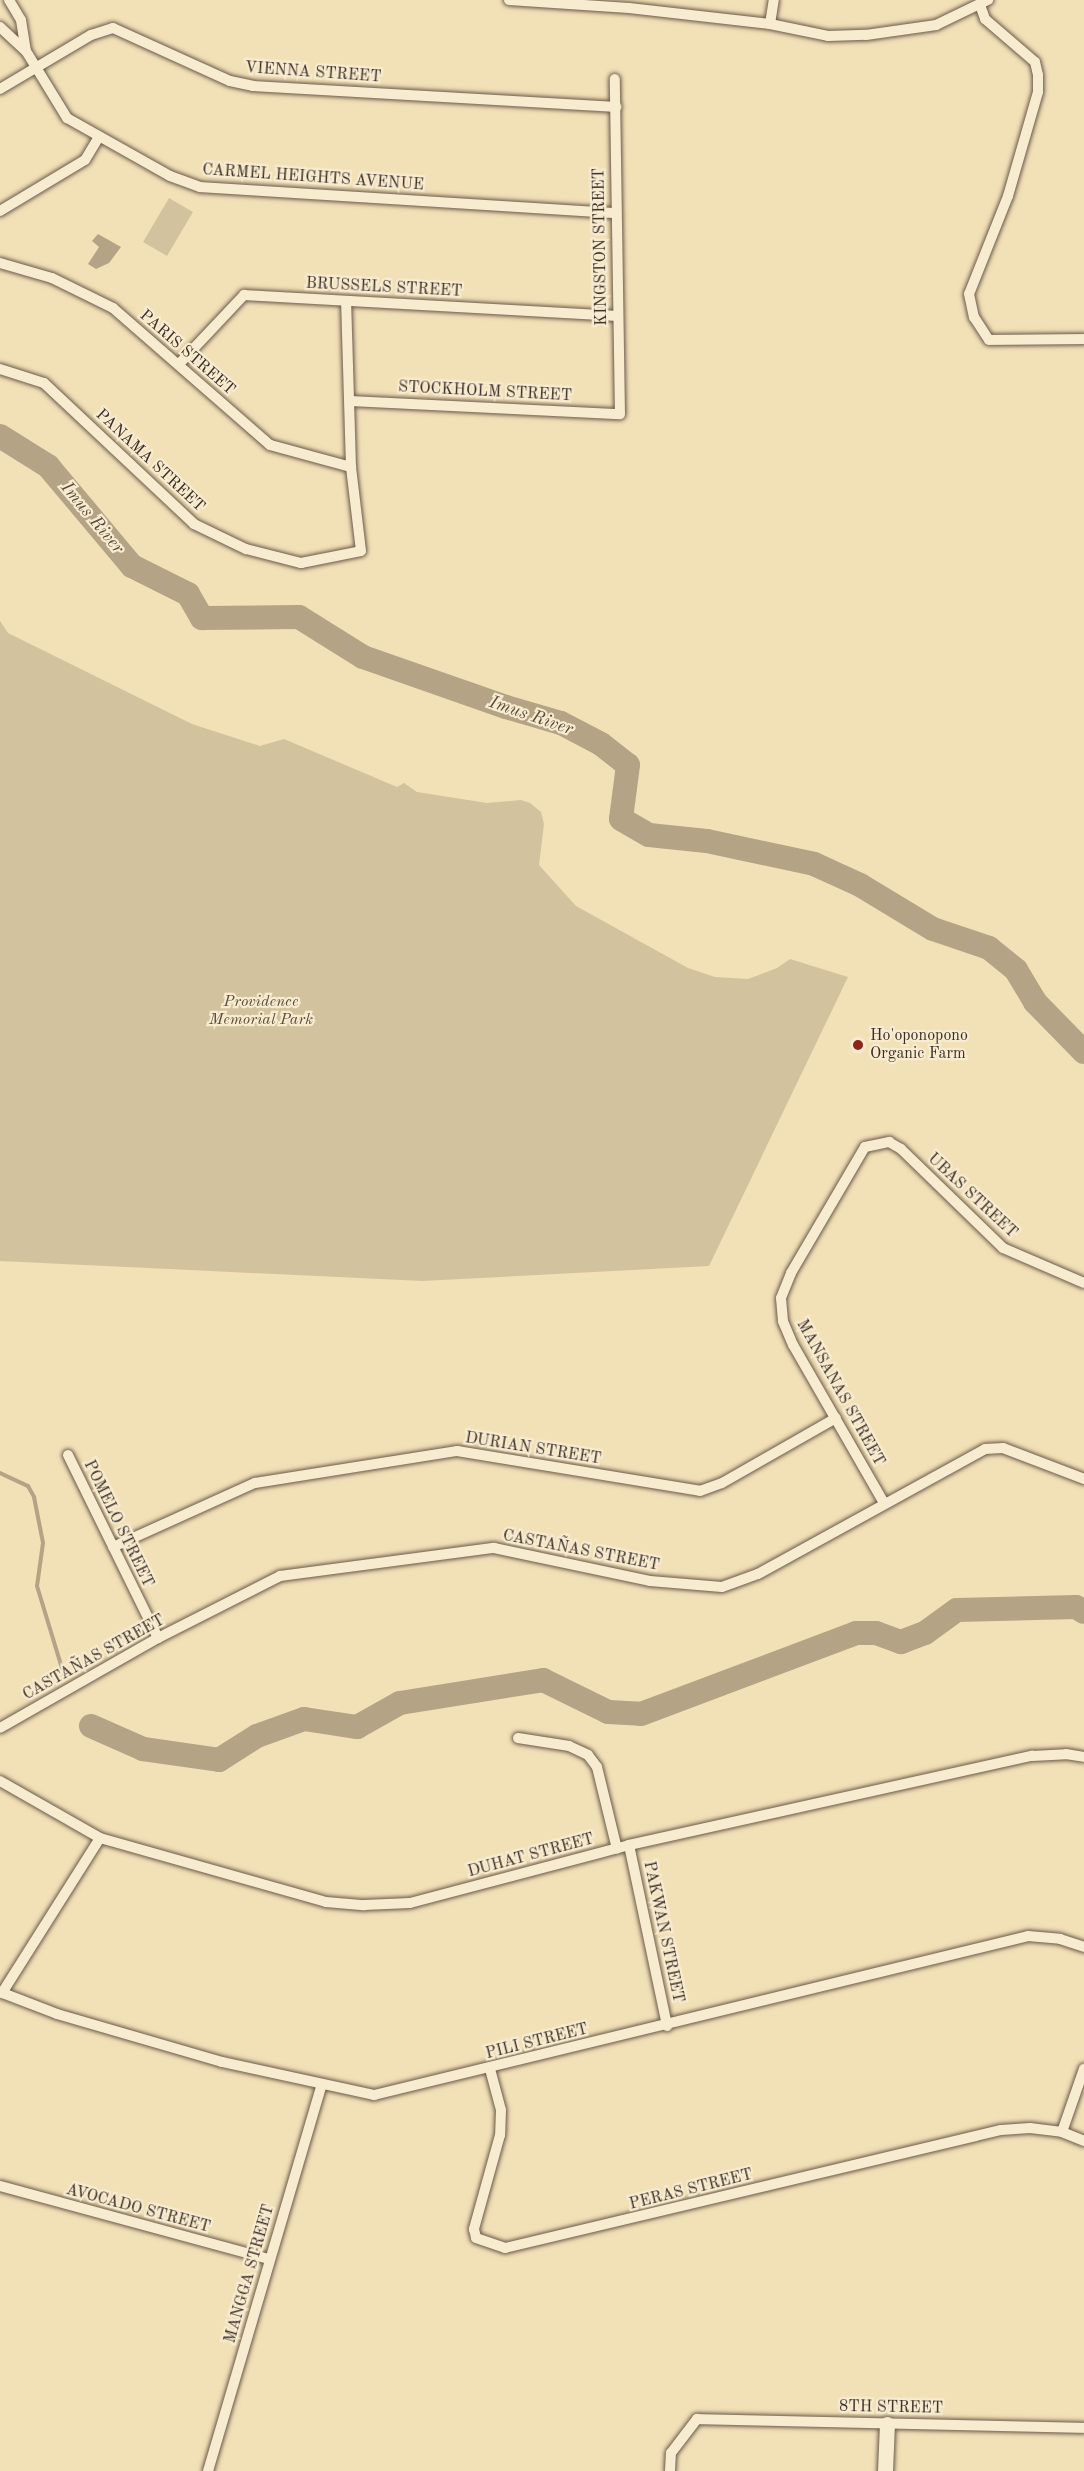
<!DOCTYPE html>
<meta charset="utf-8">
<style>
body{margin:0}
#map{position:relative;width:1084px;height:2471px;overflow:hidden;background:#f2e0b7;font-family:"Old Standard TT",serif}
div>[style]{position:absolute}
.green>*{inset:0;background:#d3c29e}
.water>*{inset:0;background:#b4a385}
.stream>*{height:4px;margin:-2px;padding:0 2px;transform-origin:2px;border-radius:2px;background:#b4a385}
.river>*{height:24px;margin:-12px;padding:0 12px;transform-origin:12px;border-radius:12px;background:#b4a385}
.roads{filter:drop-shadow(0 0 2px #6a5a4a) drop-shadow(0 0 2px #6a5a4a)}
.street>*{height:10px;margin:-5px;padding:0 5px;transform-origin:5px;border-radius:5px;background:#f7ebd0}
.secondary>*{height:15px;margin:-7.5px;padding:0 7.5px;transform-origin:7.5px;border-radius:7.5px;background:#f7ebd0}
.dots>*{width:16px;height:16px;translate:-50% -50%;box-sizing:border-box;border:3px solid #f7ebd0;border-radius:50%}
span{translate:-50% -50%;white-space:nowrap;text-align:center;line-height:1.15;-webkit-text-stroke:4.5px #f7ebd0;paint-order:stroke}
.street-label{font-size:16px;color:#3d2e25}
.park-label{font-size:16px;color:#5b4c3d;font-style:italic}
.poi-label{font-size:16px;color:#3d2e25}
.left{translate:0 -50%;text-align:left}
.water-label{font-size:18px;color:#5b4b3d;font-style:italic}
</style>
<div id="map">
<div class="green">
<i style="clip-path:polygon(169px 198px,193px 212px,167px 256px,143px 242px)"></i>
<i style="clip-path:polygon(0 621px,8px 633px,192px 724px,260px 746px,284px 739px,397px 787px,404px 783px,417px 792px,487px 803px,521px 800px,530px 803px,541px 812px,544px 824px,539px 865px,576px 906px,688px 968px,715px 977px,748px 979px,777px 968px,790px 959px,848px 977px,709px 1266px,422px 1281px,0 1261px)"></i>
</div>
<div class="water">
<i style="clip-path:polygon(98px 234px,121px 247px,109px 263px,96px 269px,88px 264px,99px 247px,92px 241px)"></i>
</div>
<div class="stream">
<i style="left:0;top:1473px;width:31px;rotate:25deg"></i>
<i style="left:28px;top:1486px;width:13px;rotate:61deg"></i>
<i style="left:34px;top:1497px;width:47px;rotate:78.9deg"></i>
<i style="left:43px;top:1543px;width:43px;rotate:97.9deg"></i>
<i style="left:37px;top:1586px;width:96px;rotate:73.1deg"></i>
</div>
<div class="river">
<i style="left:0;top:436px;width:57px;rotate:32deg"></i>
<i style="left:48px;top:466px;width:131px;rotate:50deg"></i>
<i style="left:132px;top:566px;width:63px;rotate:26.6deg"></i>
<i style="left:188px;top:594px;width:28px;rotate:60deg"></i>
<i style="left:202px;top:618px;width:97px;rotate:-0.6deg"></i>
<i style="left:299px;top:617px;width:75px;rotate:32deg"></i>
<i style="left:363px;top:657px;width:151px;rotate:19.3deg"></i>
<i style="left:506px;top:707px;width:57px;rotate:16.2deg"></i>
<i style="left:561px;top:723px;width:45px;rotate:27.7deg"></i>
<i style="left:601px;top:744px;width:34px;rotate:38deg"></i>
<i style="left:628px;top:765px;width:54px;rotate:97.4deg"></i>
<i style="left:621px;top:819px;width:32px;rotate:30deg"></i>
<i style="left:649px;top:835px;width:58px;rotate:5.9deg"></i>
<i style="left:707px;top:841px;width:109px;rotate:12.1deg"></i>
<i style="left:814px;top:864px;width:51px;rotate:24.5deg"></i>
<i style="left:860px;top:885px;width:85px;rotate:31.1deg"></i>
<i style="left:933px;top:929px;width:59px;rotate:18.7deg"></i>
<i style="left:989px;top:948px;width:35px;rotate:39deg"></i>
<i style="left:1016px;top:970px;width:37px;rotate:59deg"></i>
<i style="left:1035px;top:1002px;width:70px;rotate:45.6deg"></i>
<i style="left:91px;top:1726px;width:57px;rotate:23.9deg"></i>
<i style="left:143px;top:1749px;width:77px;rotate:8.2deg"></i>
<i style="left:219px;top:1760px;width:45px;rotate:-32.3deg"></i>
<i style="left:257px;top:1736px;width:50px;rotate:-19.9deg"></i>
<i style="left:304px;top:1719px;width:54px;rotate:8.6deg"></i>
<i style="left:357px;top:1727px;width:49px;rotate:-29.2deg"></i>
<i style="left:400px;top:1703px;width:145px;rotate:-9.1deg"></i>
<i style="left:543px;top:1680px;width:72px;rotate:26.2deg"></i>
<i style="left:608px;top:1712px;width:33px;rotate:3deg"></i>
<i style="left:641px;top:1714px;width:230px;rotate:-20.6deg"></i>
<i style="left:856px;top:1633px;width:20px"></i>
<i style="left:876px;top:1633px;width:27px;rotate:20deg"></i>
<i style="left:901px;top:1642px;width:26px;rotate:-21deg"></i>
<i style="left:925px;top:1633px;width:39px;rotate:-36deg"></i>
<i style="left:957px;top:1610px;width:119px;rotate:-1.4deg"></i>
<i style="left:1076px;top:1607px;width:9px;rotate:32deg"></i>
</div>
<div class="roads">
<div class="street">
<i style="left:9px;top:0;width:23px;rotate:59deg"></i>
<i style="left:21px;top:20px;width:31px;rotate:81deg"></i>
<i style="left:26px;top:51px;width:79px;rotate:58.5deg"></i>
<i style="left:67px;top:118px;width:118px;rotate:29.4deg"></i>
<i style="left:170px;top:176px;width:32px;rotate:20deg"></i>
<i style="left:200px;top:187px;width:417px;rotate:3.6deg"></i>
<i style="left:509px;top:0;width:120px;rotate:3.8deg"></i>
<i style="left:629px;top:8px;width:142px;rotate:6.5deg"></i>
<i style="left:770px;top:24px;width:59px;rotate:11.7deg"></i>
<i style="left:828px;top:36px;width:38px;rotate:-2deg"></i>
<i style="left:866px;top:35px;width:71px;rotate:-8.1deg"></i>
<i style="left:936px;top:25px;width:58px;rotate:-25.7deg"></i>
<i style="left:980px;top:5px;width:15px;rotate:70deg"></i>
<i style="left:985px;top:19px;width:66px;rotate:40.7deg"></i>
<i style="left:1035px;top:62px;width:13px;rotate:77deg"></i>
<i style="left:1038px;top:75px;width:17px;rotate:90deg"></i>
<i style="left:1038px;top:92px;width:108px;rotate:106.1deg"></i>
<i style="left:1008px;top:196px;width:105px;rotate:111.7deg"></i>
<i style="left:969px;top:294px;width:24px;rotate:78deg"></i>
<i style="left:974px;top:317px;width:27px;rotate:57deg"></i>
<i style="left:989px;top:340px;width:95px;rotate:-0.6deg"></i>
<i style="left:770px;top:24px;width:24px;rotate:-81deg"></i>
<i style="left:0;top:27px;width:35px;rotate:43deg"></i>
<i style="left:0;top:89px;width:106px;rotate:-30.7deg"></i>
<i style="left:91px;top:35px;width:23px;rotate:-18deg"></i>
<i style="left:113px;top:28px;width:128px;rotate:24.4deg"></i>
<i style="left:230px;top:81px;width:24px;rotate:12deg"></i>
<i style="left:253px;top:86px;width:364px;rotate:3.3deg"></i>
<i style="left:0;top:211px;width:99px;rotate:-31deg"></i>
<i style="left:85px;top:160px;width:26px;rotate:-59deg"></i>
<i style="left:0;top:263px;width:54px;rotate:16.1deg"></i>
<i style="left:52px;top:278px;width:68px;rotate:26.2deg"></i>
<i style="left:113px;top:308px;width:208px;rotate:41.1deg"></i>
<i style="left:270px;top:445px;width:84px;rotate:15.2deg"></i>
<i style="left:179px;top:364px;width:95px;rotate:-46.7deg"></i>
<i style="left:244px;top:295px;width:374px;rotate:3.2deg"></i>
<i style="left:0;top:369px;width:46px;rotate:17.7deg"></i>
<i style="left:44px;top:383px;width:206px;rotate:43.2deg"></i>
<i style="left:194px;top:524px;width:58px;rotate:25.7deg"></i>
<i style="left:246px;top:549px;width:57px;rotate:14.3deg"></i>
<i style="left:301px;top:563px;width:61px;rotate:-11.3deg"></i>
<i style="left:361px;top:551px;width:85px;rotate:-96.8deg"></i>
<i style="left:351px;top:467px;width:166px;rotate:-91.7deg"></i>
<i style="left:350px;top:401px;width:270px;rotate:2.8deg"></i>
<i style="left:620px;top:414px;width:335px;rotate:-90.9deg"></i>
<i style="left:68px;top:1455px;width:204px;rotate:63.8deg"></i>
<i style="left:884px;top:1503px;width:182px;rotate:-119.9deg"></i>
<i style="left:793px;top:1345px;width:26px;rotate:-113deg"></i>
<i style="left:783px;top:1321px;width:23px;rotate:-95deg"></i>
<i style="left:781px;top:1298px;width:27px;rotate:-68deg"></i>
<i style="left:791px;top:1273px;width:146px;rotate:-59.6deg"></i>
<i style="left:865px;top:1147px;width:25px;rotate:-12deg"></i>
<i style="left:889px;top:1142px;width:14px;rotate:30deg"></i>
<i style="left:901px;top:1149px;width:142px;rotate:44.1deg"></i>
<i style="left:1003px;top:1248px;width:88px;rotate:23.4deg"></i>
<i style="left:113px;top:1547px;width:156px;rotate:-24.3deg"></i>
<i style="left:255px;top:1483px;width:205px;rotate:-9deg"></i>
<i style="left:457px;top:1451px;width:246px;rotate:9.3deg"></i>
<i style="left:700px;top:1491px;width:23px;rotate:-20deg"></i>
<i style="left:722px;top:1483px;width:131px;rotate:-29.7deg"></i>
<i style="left:0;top:1728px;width:182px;rotate:-29.7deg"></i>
<i style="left:158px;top:1638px;width:137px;rotate:-26.9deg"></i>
<i style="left:280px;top:1576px;width:216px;rotate:-7.5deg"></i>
<i style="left:494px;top:1548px;width:159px;rotate:11.9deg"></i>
<i style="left:650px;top:1581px;width:72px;rotate:4.8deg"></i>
<i style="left:722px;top:1587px;width:38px;rotate:-20deg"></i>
<i style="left:758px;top:1574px;width:259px;rotate:-28.8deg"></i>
<i style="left:985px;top:1449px;width:18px;rotate:-3deg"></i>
<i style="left:1003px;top:1448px;width:87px;rotate:20.9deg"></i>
<i style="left:518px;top:1738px;width:52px;rotate:8.9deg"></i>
<i style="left:569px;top:1746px;width:21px;rotate:25deg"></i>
<i style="left:588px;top:1755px;width:15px;rotate:53deg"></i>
<i style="left:597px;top:1767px;width:84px;rotate:76.3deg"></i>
<i style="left:0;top:1781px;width:115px;rotate:29.7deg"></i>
<i style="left:100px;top:1838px;width:235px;rotate:15.8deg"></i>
<i style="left:326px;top:1902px;width:38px;rotate:5deg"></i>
<i style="left:364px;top:1905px;width:46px;rotate:-2.5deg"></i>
<i style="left:410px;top:1903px;width:227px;rotate:-14.8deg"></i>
<i style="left:629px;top:1845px;width:413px;rotate:-12.5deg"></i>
<i style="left:1032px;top:1756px;width:34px;rotate:-3deg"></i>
<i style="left:1066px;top:1754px;width:18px;rotate:9deg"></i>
<i style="left:629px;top:1845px;width:185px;rotate:78.1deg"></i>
<i style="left:0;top:1992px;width:61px;rotate:21.1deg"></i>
<i style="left:57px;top:2014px;width:172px;rotate:16.2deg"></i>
<i style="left:222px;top:2062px;width:156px;rotate:12.2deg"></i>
<i style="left:374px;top:2095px;width:673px;rotate:-13.66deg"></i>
<i style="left:1028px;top:1936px;width:32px;rotate:5deg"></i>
<i style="left:1060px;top:1939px;width:25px;rotate:18deg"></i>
<i style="left:2px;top:1993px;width:183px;rotate:-57.7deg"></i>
<i style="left:490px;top:2069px;width:42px;rotate:75deg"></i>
<i style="left:501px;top:2110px;width:25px;rotate:92deg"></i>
<i style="left:500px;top:2135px;width:98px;rotate:105.5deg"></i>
<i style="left:474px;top:2229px;width:9px;rotate:77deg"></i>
<i style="left:476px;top:2238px;width:31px;rotate:19deg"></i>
<i style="left:505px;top:2248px;width:510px;rotate:-13.38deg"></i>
<i style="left:1001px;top:2130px;width:29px;rotate:-4deg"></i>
<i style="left:1030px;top:2128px;width:32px;rotate:7deg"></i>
<i style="left:1062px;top:2132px;width:24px;rotate:22deg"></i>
<i style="left:1062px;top:2132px;width:67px;rotate:-70.8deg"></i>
<i style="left:0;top:2186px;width:279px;rotate:15.2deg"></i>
<i style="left:208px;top:2471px;width:401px;rotate:-73.6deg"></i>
<i style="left:670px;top:2471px;width:18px;rotate:-87deg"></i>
<i style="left:671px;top:2453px;width:43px;rotate:-52.6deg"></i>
<i style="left:697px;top:2419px;width:387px;rotate:1.3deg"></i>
</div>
<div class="secondary">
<i style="left:885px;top:2471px;width:47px;rotate:-87.6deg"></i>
</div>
</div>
<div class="dots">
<i style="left:858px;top:1045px;background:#8f2418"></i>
</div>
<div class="street-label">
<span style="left:313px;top:73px;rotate:4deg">VIENNA STREET</span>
<span style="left:313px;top:178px;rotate:4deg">CARMEL HEIGHTS AVENUE</span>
<span style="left:601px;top:247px;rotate:-91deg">KINGSTON STREET</span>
<span style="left:384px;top:288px;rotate:3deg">BRUSSELS STREET</span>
<span style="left:187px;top:353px;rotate:41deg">PARIS STREET</span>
<span style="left:485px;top:392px;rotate:3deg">STOCKHOLM STREET</span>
<span style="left:150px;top:461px;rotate:43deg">PANAMA STREET</span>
<span style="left:972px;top:1196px;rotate:43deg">UBAS STREET</span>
<span style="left:840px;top:1393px;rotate:61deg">MANSANAS STREET</span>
<span style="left:533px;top:1449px;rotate:9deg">DURIAN STREET</span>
<span style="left:118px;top:1524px;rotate:64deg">POMELO STREET</span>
<span style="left:581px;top:1551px;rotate:11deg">CASTAÑAS STREET</span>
<span style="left:94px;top:1658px;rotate:-29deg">CASTAÑAS STREET</span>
<span style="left:531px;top:1856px;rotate:-15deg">DUHAT STREET</span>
<span style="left:663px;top:1932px;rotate:78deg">PAKWAN STREET</span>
<span style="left:537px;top:2042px;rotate:-14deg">PILI STREET</span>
<span style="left:691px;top:2190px;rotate:-14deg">PERAS STREET</span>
<span style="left:138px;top:2209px;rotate:15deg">AVOCADO STREET</span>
<span style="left:250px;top:2274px;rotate:-74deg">MANGGA STREET</span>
<span style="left:891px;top:2408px;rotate:1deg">8TH STREET</span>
</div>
<div class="park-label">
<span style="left:261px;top:1011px">Providence<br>Memorial Park</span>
</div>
<div class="poi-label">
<span class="left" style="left:870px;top:1045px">Ho'oponopono<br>Organic Farm</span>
</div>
<div class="water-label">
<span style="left:92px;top:518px;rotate:50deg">Imus River</span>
<span style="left:531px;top:716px;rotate:19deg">Imus River</span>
</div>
</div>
